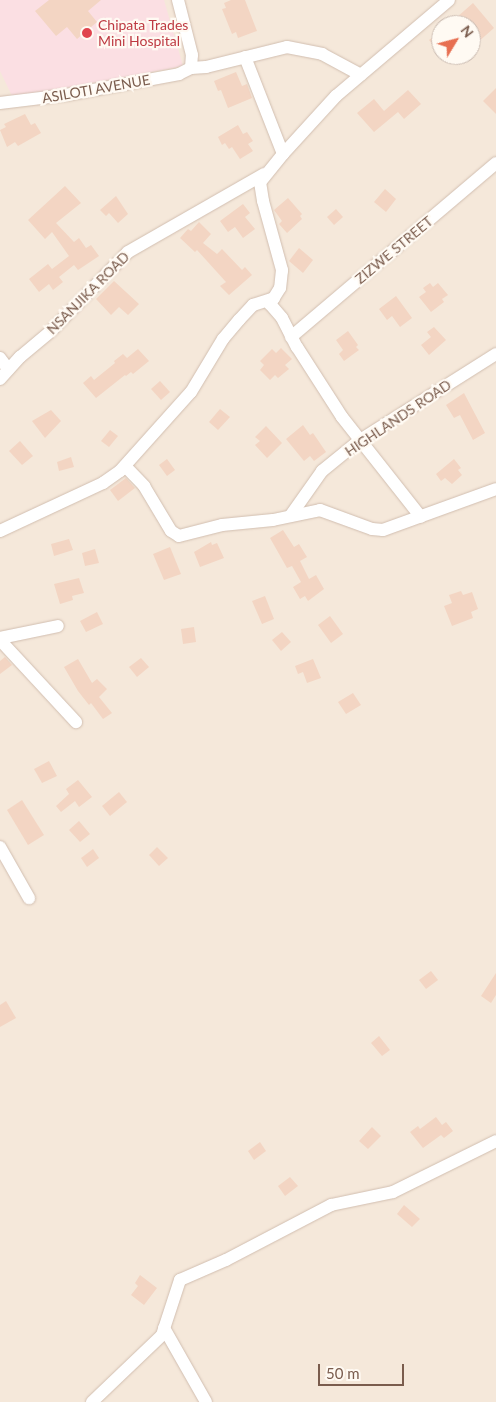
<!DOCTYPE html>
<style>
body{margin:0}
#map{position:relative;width:496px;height:1402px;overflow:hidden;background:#fdf6ec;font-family:Lato,sans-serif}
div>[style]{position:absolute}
.residential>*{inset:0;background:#f5e8da}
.medical>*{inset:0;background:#fbdfe3}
.building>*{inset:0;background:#f3d5c3}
.roads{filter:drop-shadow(0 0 1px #d1beb0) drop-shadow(0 0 1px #d1beb0)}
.minor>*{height:12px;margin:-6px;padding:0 6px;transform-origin:6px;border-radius:6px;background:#fff}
.dots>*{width:14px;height:14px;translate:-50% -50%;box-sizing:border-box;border:2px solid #fffaf3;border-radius:50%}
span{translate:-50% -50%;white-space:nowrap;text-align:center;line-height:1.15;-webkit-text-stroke:4.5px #fffaf3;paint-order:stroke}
.health-label{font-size:14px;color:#be3a42}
.left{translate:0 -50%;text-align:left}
.street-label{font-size:14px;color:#7a5c4d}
.north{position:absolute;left:431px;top:15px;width:50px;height:50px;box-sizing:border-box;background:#fffaf3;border:1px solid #cabbb1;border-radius:50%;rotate:53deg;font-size:14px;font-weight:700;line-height:20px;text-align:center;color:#7a5c4d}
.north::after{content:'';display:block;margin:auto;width:18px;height:22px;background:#e76f51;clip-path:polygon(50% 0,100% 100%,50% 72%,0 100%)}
.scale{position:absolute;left:318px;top:1364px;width:86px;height:22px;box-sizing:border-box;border:2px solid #7a5c4d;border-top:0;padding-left:6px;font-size:15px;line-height:18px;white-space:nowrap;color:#7a5c4d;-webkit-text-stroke:4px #fffaf3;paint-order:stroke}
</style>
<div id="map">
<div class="residential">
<i style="clip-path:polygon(evenodd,0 0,496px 0,496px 1402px,0 1402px,0 0,441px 25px,471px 25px,471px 55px,441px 55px,441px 25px)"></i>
</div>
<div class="medical">
<i style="clip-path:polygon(0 0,164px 0,183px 66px,13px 98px,0 71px)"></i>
</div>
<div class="building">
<i style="clip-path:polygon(49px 0,101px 0,88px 11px,97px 22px,77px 39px,67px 27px,56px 36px,35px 11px)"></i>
<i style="clip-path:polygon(231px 0,245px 0,257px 31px,238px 38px,236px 32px,232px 34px,222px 9px,226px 8px,224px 3px)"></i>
<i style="clip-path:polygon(473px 3px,494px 28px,477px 43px,471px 36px,471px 25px,462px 25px,456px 18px)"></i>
<i style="clip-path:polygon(441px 31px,441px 55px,429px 40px)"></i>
<i style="clip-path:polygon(236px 72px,242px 86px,247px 84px,252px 98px,228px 108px,221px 90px,218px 91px,214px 81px)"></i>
<i style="clip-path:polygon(496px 88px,496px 114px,483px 101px)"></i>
<i style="clip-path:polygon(408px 90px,421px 104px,404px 119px,398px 112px,374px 132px,357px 113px,374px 99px,384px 111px)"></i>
<i style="clip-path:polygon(25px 114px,31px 125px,35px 123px,41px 133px,18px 146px,15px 142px,7px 147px,0 130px,6px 127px,4px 124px)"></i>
<i style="clip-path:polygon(238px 125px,243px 134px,247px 132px,253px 141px,248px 144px,253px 151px,240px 159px,232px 147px,229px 149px,225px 143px,222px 145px,218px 137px)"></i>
<i style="clip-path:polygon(65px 186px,81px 203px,56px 223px,74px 242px,79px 238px,86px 248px,91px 245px,99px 256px,78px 270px,74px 265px,59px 277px,63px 282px,53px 290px,49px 284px,39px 292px,29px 279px,48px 264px,52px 269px,69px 256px,52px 232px,45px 239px,28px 220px)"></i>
<i style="clip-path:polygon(385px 189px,396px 199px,386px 212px,374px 202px)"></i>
<i style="clip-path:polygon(116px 196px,128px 214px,118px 223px,109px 213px,106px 216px,100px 210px)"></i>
<i style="clip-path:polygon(288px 198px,302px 214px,300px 216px,302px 219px,287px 233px,279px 224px,282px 221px,274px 210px)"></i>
<i style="clip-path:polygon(243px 204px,250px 213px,245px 217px,255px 229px,243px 238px,235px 227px,228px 232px,220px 221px)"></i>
<i style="clip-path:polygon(336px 209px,343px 217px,334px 225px,327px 217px)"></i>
<i style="clip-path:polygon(199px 222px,211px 234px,203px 243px,217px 254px,222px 249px,242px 270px,245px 267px,252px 275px,229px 295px,220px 286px,226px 282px,197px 250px,195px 252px,180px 238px,188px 229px,191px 231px)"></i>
<i style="clip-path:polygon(299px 248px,313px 260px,303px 273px,289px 261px)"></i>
<i style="clip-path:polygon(114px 281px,139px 304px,128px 315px,119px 307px,111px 315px,96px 299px)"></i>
<i style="clip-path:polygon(430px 283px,433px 287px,438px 283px,448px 295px,442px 299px,444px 302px,431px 312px,419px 297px,426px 292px,423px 288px)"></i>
<i style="clip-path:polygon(396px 296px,412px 318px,400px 327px,392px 316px,387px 320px,379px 309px)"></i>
<i style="clip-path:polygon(434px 327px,446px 340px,429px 355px,421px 345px,431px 337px,427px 332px)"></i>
<i style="clip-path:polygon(348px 331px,358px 345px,356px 347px,359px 350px,344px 361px,339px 354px,343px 350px,336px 340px)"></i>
<i style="clip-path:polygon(281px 348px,292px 359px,285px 365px,289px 369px,278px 378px,275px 375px,270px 380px,260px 370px,264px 365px,260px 361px,272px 349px,276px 353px)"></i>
<i style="clip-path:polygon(138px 349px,149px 361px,133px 374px,131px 372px,126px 376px,125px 375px,96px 398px,83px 383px,91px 376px,94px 380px,115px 363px,114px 361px,123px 354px,127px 358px)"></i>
<i style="clip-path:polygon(160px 381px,170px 392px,161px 400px,151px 389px)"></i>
<i style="clip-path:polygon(464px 393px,485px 433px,473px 440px,460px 415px,454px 418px,446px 405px)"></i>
<i style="clip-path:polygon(220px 409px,230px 417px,218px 430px,209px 422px)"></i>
<i style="clip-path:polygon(51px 410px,61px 421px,45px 438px,32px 421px)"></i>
<i style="clip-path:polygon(303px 425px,310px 435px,313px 433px,326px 452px,314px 461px,310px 456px,304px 461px,286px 439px)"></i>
<i style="clip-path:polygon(266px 426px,282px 443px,267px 458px,255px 445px,260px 441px,255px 437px)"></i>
<i style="clip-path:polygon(110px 430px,118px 436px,109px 447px,101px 441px)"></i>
<i style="clip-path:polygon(20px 441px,33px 456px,22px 465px,9px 451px)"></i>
<i style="clip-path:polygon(71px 457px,74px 467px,59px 471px,57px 462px)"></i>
<i style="clip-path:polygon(167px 459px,175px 470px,167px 476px,159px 465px)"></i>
<i style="clip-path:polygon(454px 459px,461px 468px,458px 470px,462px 475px,452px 484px,445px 478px,441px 481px,436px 474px)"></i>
<i style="clip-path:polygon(126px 478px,135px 488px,118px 501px,110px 490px)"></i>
<i style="clip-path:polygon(283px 530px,294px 547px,299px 544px,307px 557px,300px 561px,309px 579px,316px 575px,324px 589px,308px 601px,305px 596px,300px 599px,293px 587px,301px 582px,292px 566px,287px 568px,270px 538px)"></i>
<i style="clip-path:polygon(69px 539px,73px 550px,54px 556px,51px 544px)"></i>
<i style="clip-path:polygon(211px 542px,212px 545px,217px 543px,224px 558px,200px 567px,194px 552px)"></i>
<i style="clip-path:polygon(170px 547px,181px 574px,164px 580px,153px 554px)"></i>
<i style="clip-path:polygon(95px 549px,99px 563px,85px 566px,82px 553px)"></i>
<i style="clip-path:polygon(79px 578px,84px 593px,72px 596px,73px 600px,60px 604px,54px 584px)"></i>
<i style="clip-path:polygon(461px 591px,463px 595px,472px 592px,478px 609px,471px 612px,473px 618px,452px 626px,444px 606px,452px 603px,449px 595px)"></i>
<i style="clip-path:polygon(265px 596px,274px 619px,262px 624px,252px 601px)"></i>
<i style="clip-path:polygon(97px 612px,103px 624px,86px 632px,80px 621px)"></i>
<i style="clip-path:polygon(330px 616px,343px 634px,331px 643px,318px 625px)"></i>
<i style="clip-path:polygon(194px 627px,196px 642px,183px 644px,181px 629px)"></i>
<i style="clip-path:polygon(282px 632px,291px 642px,281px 651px,272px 640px)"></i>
<i style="clip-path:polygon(5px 657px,12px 665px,0 674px,0 661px)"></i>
<i style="clip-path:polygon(141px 658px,149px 667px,137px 677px,129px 667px)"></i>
<i style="clip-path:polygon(78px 659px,92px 683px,97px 679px,107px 689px,99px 697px,112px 713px,103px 719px,91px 703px,89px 705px,78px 691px,64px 667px)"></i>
<i style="clip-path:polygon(313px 659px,321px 678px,307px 683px,303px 672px,298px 674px,295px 666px)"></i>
<i style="clip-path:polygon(353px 693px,361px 705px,346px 714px,338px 702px)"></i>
<i style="clip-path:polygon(49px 761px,57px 776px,42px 783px,34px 769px)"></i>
<i style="clip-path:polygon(78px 780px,92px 797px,79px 807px,75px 801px,61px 812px,56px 806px,69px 794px,66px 789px)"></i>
<i style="clip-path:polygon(119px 792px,127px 802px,110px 816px,102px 806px)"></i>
<i style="clip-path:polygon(22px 800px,44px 835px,28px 845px,7px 810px)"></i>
<i style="clip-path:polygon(79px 821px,90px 834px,80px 842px,69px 830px)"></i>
<i style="clip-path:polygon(157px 847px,168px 858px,159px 866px,149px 855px)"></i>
<i style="clip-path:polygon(93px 849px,99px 858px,87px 867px,81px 858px)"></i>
<i style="clip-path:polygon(431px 971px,438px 980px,426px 989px,419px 980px)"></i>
<i style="clip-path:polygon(496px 973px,496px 995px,491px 1003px,481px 996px)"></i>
<i style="clip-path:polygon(6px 1001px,16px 1018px,0 1027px,0 1005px)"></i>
<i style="clip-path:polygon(379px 1036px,390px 1050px,382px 1056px,371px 1043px)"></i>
<i style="clip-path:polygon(436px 1117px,442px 1125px,446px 1122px,453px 1131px,444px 1138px,441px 1135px,423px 1148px,410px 1132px,418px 1126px,420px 1129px)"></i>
<i style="clip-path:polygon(372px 1127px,381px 1136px,368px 1149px,359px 1141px)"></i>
<i style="clip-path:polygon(260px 1142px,266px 1151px,254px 1160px,248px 1151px)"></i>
<i style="clip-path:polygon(290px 1177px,298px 1186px,285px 1196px,278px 1186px)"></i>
<i style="clip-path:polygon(404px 1205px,420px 1219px,412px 1227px,397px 1214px)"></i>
<i style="clip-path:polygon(140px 1275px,157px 1288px,144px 1305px,131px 1295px,138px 1286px,135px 1283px)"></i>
</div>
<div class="roads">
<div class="minor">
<i style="left:245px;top:57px;width:104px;rotate:68.6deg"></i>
<i style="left:283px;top:154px;width:36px;rotate:129deg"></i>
<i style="left:260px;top:182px;width:19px;rotate:81deg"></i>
<i style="left:263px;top:201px;width:72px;rotate:74.6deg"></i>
<i style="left:282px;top:270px;width:18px;rotate:96deg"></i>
<i style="left:280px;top:288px;width:19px;rotate:122deg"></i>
<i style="left:270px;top:304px;width:18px;rotate:49deg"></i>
<i style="left:282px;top:318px;width:33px;rotate:63deg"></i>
<i style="left:297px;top:347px;width:83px;rotate:57.3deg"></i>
<i style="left:342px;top:417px;width:127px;rotate:51.7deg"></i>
<i style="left:191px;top:68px;width:15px;rotate:-4deg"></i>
<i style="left:206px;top:67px;width:83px;rotate:-13.9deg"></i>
<i style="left:287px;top:47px;width:36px;rotate:11deg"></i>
<i style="left:322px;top:54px;width:44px;rotate:28.3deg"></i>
<i style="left:0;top:103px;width:66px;rotate:-6.9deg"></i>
<i style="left:66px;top:95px;width:115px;rotate:-10.5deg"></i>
<i style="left:179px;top:74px;width:13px;rotate:-27deg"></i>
<i style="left:191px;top:68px;width:13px;rotate:-86deg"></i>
<i style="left:192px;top:55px;width:57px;rotate:-104.3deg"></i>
<i style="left:283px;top:154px;width:79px;rotate:-47.6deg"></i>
<i style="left:336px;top:96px;width:148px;rotate:-40.3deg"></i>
<i style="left:291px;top:337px;width:269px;rotate:-40.3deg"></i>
<i style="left:0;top:358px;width:14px;rotate:54deg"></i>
<i style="left:0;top:379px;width:30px;rotate:-48deg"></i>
<i style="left:20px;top:357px;width:40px;rotate:-40deg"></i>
<i style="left:51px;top:331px;width:110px;rotate:-45.7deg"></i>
<i style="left:128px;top:252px;width:157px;rotate:-29.8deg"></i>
<i style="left:125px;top:466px;width:28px;rotate:46deg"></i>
<i style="left:144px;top:486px;width:52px;rotate:59deg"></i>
<i style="left:171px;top:531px;width:9px;rotate:32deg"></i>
<i style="left:179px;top:536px;width:44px;rotate:-14.3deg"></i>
<i style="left:222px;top:525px;width:51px;rotate:-5.6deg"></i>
<i style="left:273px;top:520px;width:48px;rotate:-12deg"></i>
<i style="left:320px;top:510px;width:55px;rotate:20.1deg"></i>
<i style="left:372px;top:529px;width:11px;rotate:5deg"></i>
<i style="left:383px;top:530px;width:120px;rotate:-19.9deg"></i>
<i style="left:291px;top:515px;width:54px;rotate:-54.8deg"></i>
<i style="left:322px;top:471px;width:49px;rotate:-39.2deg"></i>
<i style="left:360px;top:440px;width:161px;rotate:-32.3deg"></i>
<i style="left:0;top:531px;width:114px;rotate:-25deg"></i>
<i style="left:103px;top:483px;width:21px;rotate:-35deg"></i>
<i style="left:120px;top:471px;width:106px;rotate:-48.1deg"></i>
<i style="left:191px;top:392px;width:62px;rotate:-58.9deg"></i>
<i style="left:223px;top:339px;width:25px;rotate:-50deg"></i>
<i style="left:239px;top:320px;width:21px;rotate:-47deg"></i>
<i style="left:253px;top:305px;width:22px;rotate:-18deg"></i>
<i style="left:0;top:638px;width:59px;rotate:-11.7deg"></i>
<i style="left:0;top:640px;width:112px;rotate:47.2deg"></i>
<i style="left:0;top:847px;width:59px;rotate:60.4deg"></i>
<i style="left:164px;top:1328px;width:85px;rotate:60.4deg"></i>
<i style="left:92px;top:1402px;width:97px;rotate:-43.7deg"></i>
<i style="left:162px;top:1335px;width:58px;rotate:-71.9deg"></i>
<i style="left:180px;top:1280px;width:50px;rotate:-23.5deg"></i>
<i style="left:226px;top:1260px;width:119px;rotate:-27.6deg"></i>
<i style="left:331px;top:1205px;width:63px;rotate:-11.8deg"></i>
<i style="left:393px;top:1192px;width:115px;rotate:-26.3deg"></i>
</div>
</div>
<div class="dots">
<i style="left:87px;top:33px;background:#e0444e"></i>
</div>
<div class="health-label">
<span class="left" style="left:98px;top:33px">Chipata Trades<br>Mini Hospital</span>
</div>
<div class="street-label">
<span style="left:96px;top:89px;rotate:-10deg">ASILOTI AVENUE</span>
<span style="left:394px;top:250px;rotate:-40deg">ZIZWE STREET</span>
<span style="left:88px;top:293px;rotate:-45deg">NSANJIKA ROAD</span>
<span style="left:398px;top:418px;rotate:-34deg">HIGHLANDS ROAD</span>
</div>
<div class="north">N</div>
<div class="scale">50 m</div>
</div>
